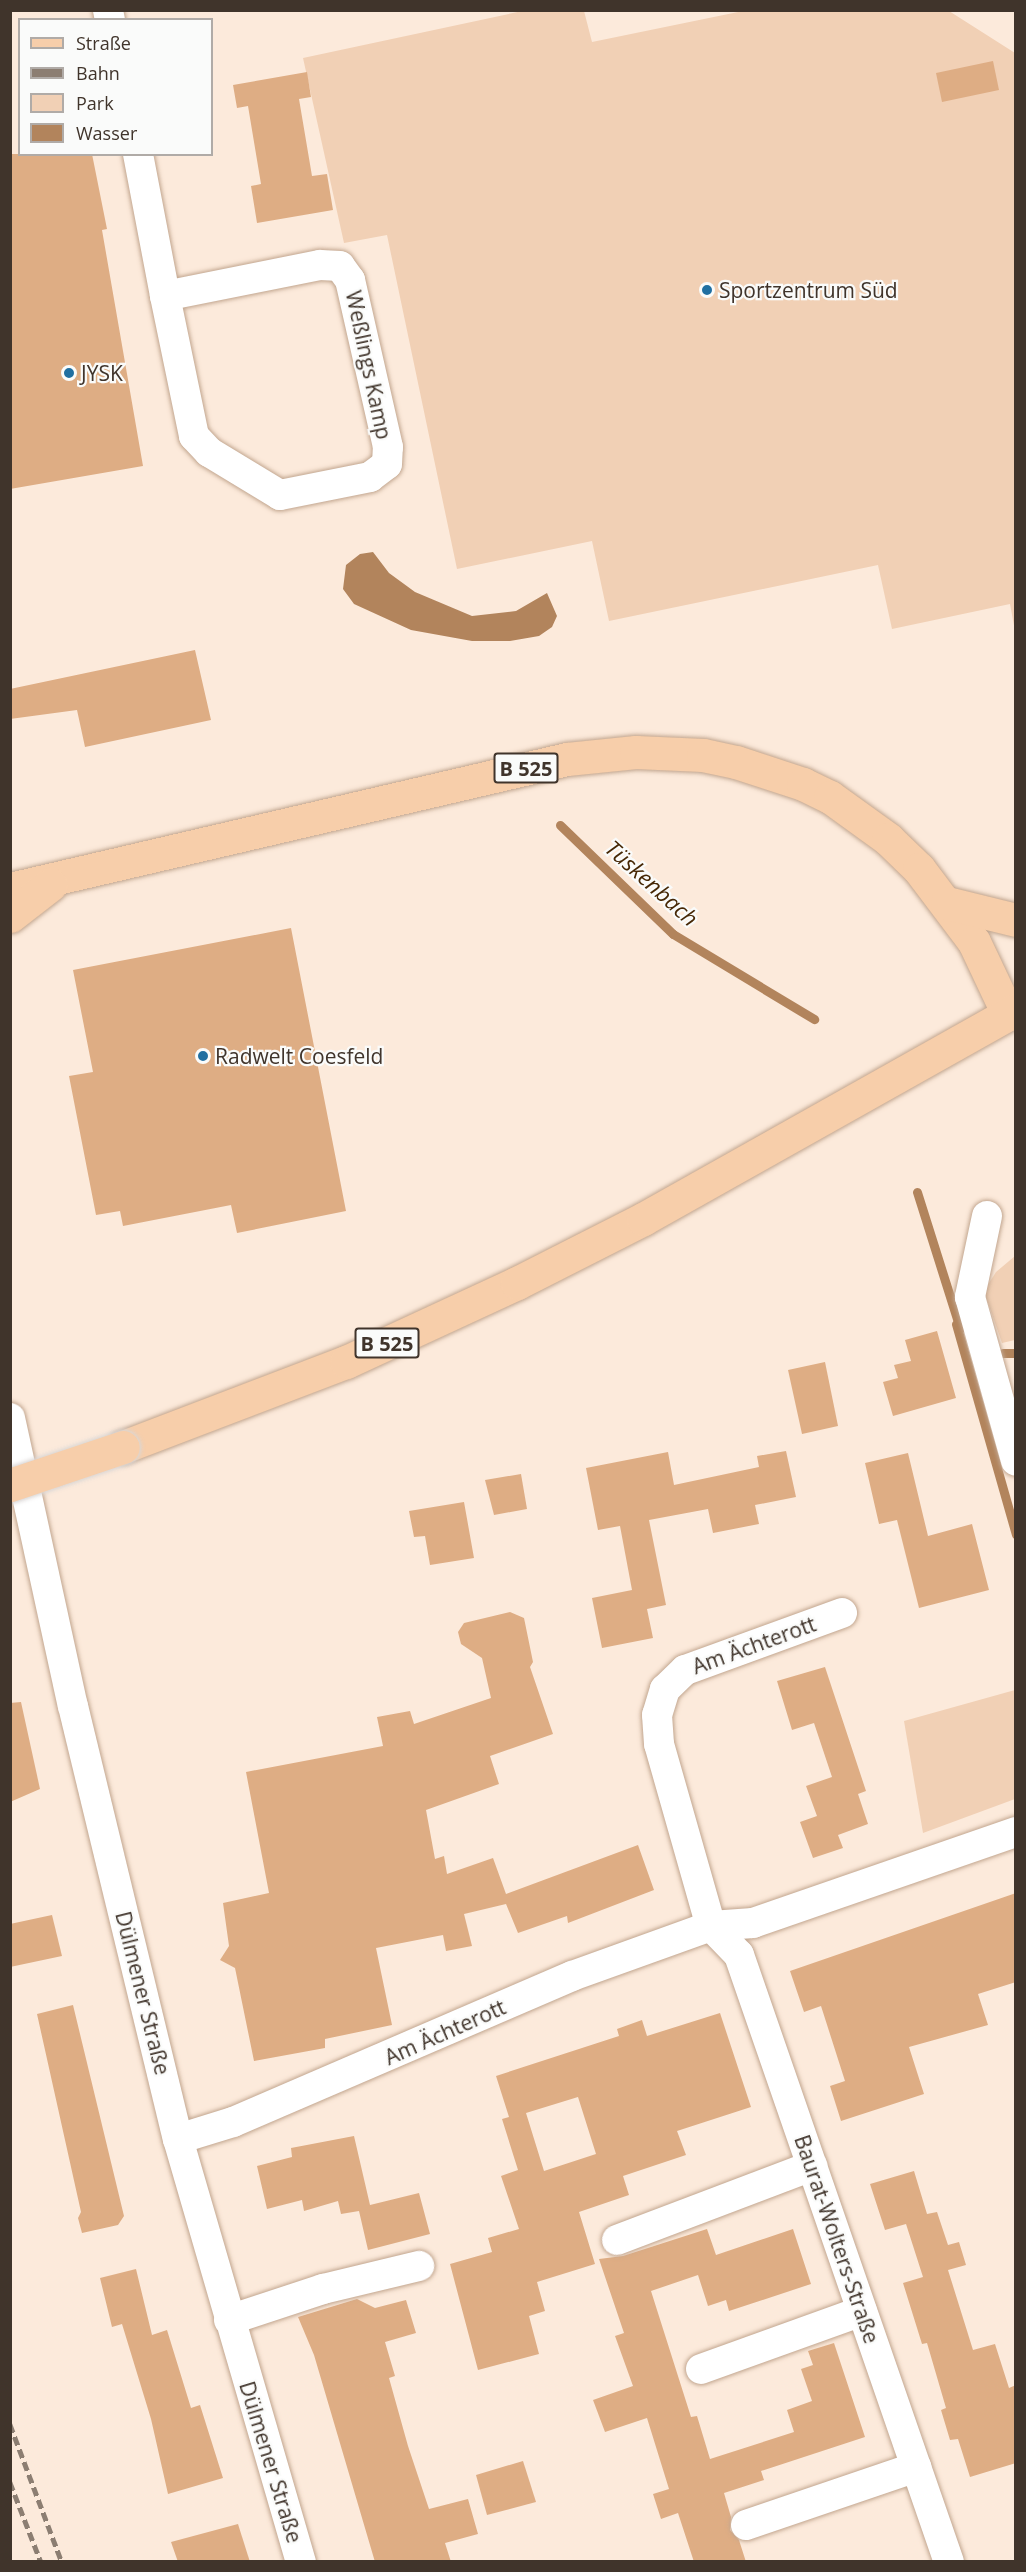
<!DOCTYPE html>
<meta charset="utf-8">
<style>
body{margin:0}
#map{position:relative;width:1026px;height:2572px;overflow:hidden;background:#fceadb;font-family:"Open Sans",sans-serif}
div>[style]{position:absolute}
.green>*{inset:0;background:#f1d0b5}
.water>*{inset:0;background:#b2845c}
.stream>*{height:9px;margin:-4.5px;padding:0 4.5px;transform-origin:4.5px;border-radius:4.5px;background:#b2845c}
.building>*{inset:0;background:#dead84}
.roads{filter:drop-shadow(0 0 2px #c2a68f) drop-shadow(0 0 2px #c2a68f)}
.minor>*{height:30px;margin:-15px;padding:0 15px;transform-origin:15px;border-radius:15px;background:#fff}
.major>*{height:33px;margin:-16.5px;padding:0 16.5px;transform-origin:16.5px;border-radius:16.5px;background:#f7ceaa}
.rail>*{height:4.5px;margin-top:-2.25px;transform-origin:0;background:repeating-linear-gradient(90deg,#8c7e72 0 9px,transparent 0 13.5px)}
.bridges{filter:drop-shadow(0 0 2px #d9d6d5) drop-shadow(0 0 2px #d9d6d5)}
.major-bridge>*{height:33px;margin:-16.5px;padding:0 16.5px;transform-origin:16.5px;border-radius:16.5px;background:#f7ceaa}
.dots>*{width:16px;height:16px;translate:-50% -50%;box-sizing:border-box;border:3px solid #fafbfa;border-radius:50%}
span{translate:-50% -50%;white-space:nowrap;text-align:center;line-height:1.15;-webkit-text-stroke:4.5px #fafbfa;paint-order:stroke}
.shield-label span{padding:2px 4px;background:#fafbfa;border:2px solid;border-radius:4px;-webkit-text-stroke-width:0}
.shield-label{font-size:20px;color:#40342b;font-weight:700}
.poi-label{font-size:21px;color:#40342b}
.left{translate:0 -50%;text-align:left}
.street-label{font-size:21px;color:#40342b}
.water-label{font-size:22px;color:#462705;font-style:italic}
.frame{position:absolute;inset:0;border:12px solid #40342b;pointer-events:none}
.legend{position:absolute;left:18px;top:18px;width:195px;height:138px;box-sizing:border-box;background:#fafbfa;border:2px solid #b0aba7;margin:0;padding:8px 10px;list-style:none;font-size:18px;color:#40342b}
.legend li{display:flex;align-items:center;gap:12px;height:30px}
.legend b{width:30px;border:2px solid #b0aba7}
</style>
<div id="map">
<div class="green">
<i style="clip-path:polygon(527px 10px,584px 11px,592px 42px,743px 11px,949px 11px,1015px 53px,1015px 631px,1010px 604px,892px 629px,878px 565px,609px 621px,592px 541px,457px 569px,387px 235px,344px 243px,303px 58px)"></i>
<i style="clip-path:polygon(1015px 1256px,1015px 1340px,1002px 1343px,984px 1291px,996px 1272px)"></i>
<i style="clip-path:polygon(1015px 1690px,1015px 1799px,923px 1833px,904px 1721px)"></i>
</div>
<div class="water">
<i style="clip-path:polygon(373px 552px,389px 573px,415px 592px,472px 616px,516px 611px,547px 593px,557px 616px,552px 627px,539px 636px,510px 641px,472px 641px,411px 630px,354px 604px,343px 589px,346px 565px,360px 554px)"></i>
</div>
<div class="stream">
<i style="left:560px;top:825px;width:157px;rotate:44deg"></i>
<i style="left:673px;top:934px;width:165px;rotate:31.1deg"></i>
<i style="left:917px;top:1192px;width:143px;rotate:72.5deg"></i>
<i style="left:956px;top:1324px;width:219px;rotate:74.1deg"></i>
<i style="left:1003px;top:1353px;width:13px"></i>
</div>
<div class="building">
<i style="clip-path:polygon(993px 61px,999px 90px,942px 102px,936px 73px)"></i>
<i style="clip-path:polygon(307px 72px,311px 97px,299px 99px,312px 176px,327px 174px,333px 210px,257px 223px,251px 186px,261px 184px,248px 106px,237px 108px,233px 85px)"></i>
<i style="clip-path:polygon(10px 154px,92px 154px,107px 229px,102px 230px,143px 466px,10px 489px)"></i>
<i style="clip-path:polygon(195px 650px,211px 720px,85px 747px,77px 710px,10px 719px,10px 689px)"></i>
<i style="clip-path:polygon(291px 928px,346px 1211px,237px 1233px,231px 1205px,123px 1226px,120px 1211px,96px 1215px,69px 1076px,93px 1072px,73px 970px)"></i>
<i style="clip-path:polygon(937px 1331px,956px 1398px,893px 1416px,883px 1382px,898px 1378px,894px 1365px,911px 1361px,905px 1340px)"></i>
<i style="clip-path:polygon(825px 1362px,838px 1426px,802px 1434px,788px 1370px)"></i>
<i style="clip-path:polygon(786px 1451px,796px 1497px,755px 1505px,759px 1524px,713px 1533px,708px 1509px,649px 1520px,666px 1605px,647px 1609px,653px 1638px,602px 1648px,592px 1598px,632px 1590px,620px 1526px,598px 1530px,586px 1468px,668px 1452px,674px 1485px,759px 1467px,757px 1456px)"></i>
<i style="clip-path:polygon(908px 1453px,928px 1536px,972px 1524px,989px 1590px,919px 1608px,897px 1520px,879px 1524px,865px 1463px)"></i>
<i style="clip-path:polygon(521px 1474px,527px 1509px,494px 1515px,485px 1480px)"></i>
<i style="clip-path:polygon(464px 1502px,474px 1558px,430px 1565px,425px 1536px,414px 1537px,409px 1511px)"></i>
<i style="clip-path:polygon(510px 1612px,524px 1618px,533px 1662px,530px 1667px,553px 1734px,490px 1756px,499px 1784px,426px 1810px,435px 1859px,444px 1856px,447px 1874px,493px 1858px,506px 1894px,638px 1845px,654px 1890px,568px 1923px,567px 1916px,518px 1933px,506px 1904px,464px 1914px,472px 1946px,446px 1951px,443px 1935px,376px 1948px,392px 2025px,325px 2039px,325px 2048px,254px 2061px,235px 1968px,220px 1960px,229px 1946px,223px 1903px,269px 1893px,246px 1772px,383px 1746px,377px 1717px,410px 1711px,414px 1724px,491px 1698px,482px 1658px,461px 1644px,458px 1632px,464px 1623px)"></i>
<i style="clip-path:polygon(825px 1667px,866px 1791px,858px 1794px,868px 1824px,838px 1835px,843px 1848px,813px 1858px,800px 1822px,817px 1816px,806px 1786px,832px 1777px,814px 1723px,792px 1730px,777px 1681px)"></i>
<i style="clip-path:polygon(21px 1702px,40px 1789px,10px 1802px,10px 1703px)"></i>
<i style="clip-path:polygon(1016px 1893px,1016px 1982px,978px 1994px,988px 2025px,909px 2047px,924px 2094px,841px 2121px,830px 2086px,845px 2081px,821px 2006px,804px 2012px,790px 1971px)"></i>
<i style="clip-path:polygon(52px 1915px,62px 1956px,10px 1967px,10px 1924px)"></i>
<i style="clip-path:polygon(73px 2005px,124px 2216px,118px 2225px,82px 2233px,78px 2218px,81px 2212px,37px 2014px)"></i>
<i style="clip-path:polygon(evenodd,720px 2013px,751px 2107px,677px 2131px,686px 2155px,623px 2176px,629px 2195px,579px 2212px,595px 2264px,537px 2282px,545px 2311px,529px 2316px,539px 2354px,478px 2370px,450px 2264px,492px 2252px,488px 2238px,519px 2229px,501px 2176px,518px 2170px,502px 2119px,509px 2117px,496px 2076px,619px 2036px,617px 2029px,642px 2020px,647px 2036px,720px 2013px,578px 2097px,596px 2154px,544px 2171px,526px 2113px,578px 2097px)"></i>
<i style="clip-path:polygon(354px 2136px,370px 2205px,419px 2193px,430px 2234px,368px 2250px,359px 2211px,341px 2214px,338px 2201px,304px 2211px,302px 2200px,267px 2209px,257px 2166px,292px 2157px,291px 2148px)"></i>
<i style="clip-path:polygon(914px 2171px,927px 2214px,937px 2212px,948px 2245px,959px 2242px,966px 2265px,948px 2270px,973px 2350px,995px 2344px,1009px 2388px,1016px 2385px,1016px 2463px,970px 2477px,958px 2439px,950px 2440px,941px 2410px,946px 2408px,927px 2343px,922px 2344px,903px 2283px,923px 2277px,906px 2224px,885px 2230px,870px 2184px)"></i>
<i style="clip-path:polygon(707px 2229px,716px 2255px,793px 2229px,811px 2284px,729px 2311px,726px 2300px,708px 2306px,698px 2275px,651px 2291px,691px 2417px,697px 2416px,710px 2459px,794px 2432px,787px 2410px,812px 2401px,801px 2369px,813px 2365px,808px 2351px,834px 2343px,865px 2437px,761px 2471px,764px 2480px,724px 2493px,731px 2517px,730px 2530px,739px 2540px,746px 2562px,694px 2562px,678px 2513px,661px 2519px,653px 2494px,669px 2489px,647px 2418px,605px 2432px,593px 2400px,633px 2386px,615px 2336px,624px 2333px,599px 2259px,623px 2256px)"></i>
<i style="clip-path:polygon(136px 2269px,152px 2335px,167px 2330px,191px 2408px,200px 2405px,223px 2478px,168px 2494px,151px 2419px,122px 2324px,112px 2327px,100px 2278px)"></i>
<i style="clip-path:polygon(357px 2299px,375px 2308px,406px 2300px,416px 2333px,385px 2342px,395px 2376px,389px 2378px,408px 2446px,429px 2509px,468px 2499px,478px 2534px,445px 2543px,451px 2562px,375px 2562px,314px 2355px,298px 2317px)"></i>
<i style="clip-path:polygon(523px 2461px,536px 2502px,487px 2515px,476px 2475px)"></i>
<i style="clip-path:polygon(238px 2524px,250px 2562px,178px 2562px,171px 2542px)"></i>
</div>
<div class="roads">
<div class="minor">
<i style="left:108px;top:10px;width:10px;rotate:79deg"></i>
<i style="left:138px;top:154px;width:145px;rotate:79.2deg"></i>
<i style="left:165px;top:296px;width:143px;rotate:78.3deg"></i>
<i style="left:194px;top:436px;width:22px;rotate:47deg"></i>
<i style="left:209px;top:452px;width:83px;rotate:31.2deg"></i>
<i style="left:280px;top:495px;width:92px;rotate:-11.3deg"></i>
<i style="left:370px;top:477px;width:21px;rotate:-37deg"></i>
<i style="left:387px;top:464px;width:17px;rotate:-87deg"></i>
<i style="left:388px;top:447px;width:171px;rotate:-102.8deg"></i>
<i style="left:350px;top:280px;width:17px;rotate:-126deg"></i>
<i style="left:340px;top:266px;width:20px;rotate:-177deg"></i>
<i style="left:320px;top:265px;width:158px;rotate:168.7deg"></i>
<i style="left:987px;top:1216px;width:83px;rotate:101.9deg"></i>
<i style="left:970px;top:1297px;width:170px;rotate:74.3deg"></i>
<i style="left:10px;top:1418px;width:295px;rotate:77.7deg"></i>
<i style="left:73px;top:1706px;width:446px;rotate:76.4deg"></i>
<i style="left:178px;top:2139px;width:441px;rotate:73.8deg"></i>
<i style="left:842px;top:1613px;width:167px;rotate:160deg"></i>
<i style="left:685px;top:1670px;width:28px;rotate:136deg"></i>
<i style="left:665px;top:1689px;width:27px;rotate:107deg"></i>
<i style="left:657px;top:1715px;width:29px;rotate:86deg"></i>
<i style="left:659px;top:1744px;width:189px;rotate:74.1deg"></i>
<i style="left:711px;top:1926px;width:40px;rotate:46deg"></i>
<i style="left:739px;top:1955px;width:642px;rotate:70.92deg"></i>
<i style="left:178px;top:2139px;width:58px;rotate:-17.2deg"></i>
<i style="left:233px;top:2122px;width:369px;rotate:-23.3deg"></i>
<i style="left:572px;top:1976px;width:148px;rotate:-19.8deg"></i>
<i style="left:711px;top:1926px;width:42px;rotate:-4.1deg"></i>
<i style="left:753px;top:1923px;width:278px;rotate:-19.1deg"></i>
<i style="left:617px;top:2240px;width:209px;rotate:-20.8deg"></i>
<i style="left:229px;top:2320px;width:99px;rotate:-18.3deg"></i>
<i style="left:323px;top:2289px;width:99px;rotate:-13.5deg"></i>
<i style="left:701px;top:2369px;width:171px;rotate:-19.8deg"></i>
<i style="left:746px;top:2525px;width:180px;rotate:-18.8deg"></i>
</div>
<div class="major">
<i style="left:10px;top:889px;width:572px;rotate:-13.14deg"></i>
<i style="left:567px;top:759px;width:69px;rotate:-5.8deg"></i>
<i style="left:636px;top:752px;width:67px;rotate:2.6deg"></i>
<i style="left:703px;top:755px;width:34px;rotate:12deg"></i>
<i style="left:736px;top:762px;width:71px;rotate:18.2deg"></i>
<i style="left:803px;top:784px;width:30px;rotate:26deg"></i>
<i style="left:830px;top:797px;width:72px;rotate:35.9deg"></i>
<i style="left:888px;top:839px;width:43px;rotate:44.1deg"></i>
<i style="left:919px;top:869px;width:91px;rotate:53deg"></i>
<i style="left:974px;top:942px;width:80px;rotate:64.7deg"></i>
<i style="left:947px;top:903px;width:71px;rotate:13.8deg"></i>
<i style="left:10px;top:916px;width:51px;rotate:-37.8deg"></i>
<i style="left:123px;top:1447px;width:239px;rotate:-20.9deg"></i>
<i style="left:346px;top:1362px;width:188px;rotate:-24.8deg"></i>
<i style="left:517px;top:1283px;width:141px;rotate:-26.9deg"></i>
<i style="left:643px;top:1219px;width:428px;rotate:-29.3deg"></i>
</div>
</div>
<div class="rail">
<i style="left:10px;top:2424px;width:147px;rotate:69.4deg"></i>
<i style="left:10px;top:2482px;width:86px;rotate:68.8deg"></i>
</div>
<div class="bridges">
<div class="major-bridge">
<i style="left:10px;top:1485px;width:119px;rotate:-18.6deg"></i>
</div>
</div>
<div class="dots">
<i style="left:707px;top:290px;background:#206fa1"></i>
<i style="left:69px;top:373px;background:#206fa1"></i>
<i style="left:203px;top:1056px;background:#206fa1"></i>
</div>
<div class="shield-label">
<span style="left:526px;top:768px">B 525</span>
<span style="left:387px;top:1343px">B 525</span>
</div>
<div class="poi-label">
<span class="left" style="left:719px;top:290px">Sportzentrum Süd</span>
<span class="left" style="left:81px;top:373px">JYSK</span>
<span class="left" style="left:215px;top:1056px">Radwelt Coesfeld</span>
</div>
<div class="street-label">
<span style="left:369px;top:365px;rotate:78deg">Weßlings Kamp</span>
<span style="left:754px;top:1645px;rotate:-20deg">Am Ächterott</span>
<span style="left:143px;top:1993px;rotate:76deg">Dülmener Straße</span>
<span style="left:445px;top:2032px;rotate:-24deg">Am Ächterott</span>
<span style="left:837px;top:2239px;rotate:71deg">Baurat-Wolters-Straße</span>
<span style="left:271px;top:2462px;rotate:73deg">Dülmener Straße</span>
</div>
<div class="water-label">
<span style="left:652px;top:883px;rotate:42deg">Tüskenbach</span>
</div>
<div class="frame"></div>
<ul class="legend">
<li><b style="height:8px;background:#f7ceaa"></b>Straße</li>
<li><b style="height:8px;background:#8c7e72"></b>Bahn</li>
<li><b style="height:16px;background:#f1d0b5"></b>Park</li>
<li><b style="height:16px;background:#b2845c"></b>Wasser</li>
</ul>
</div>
